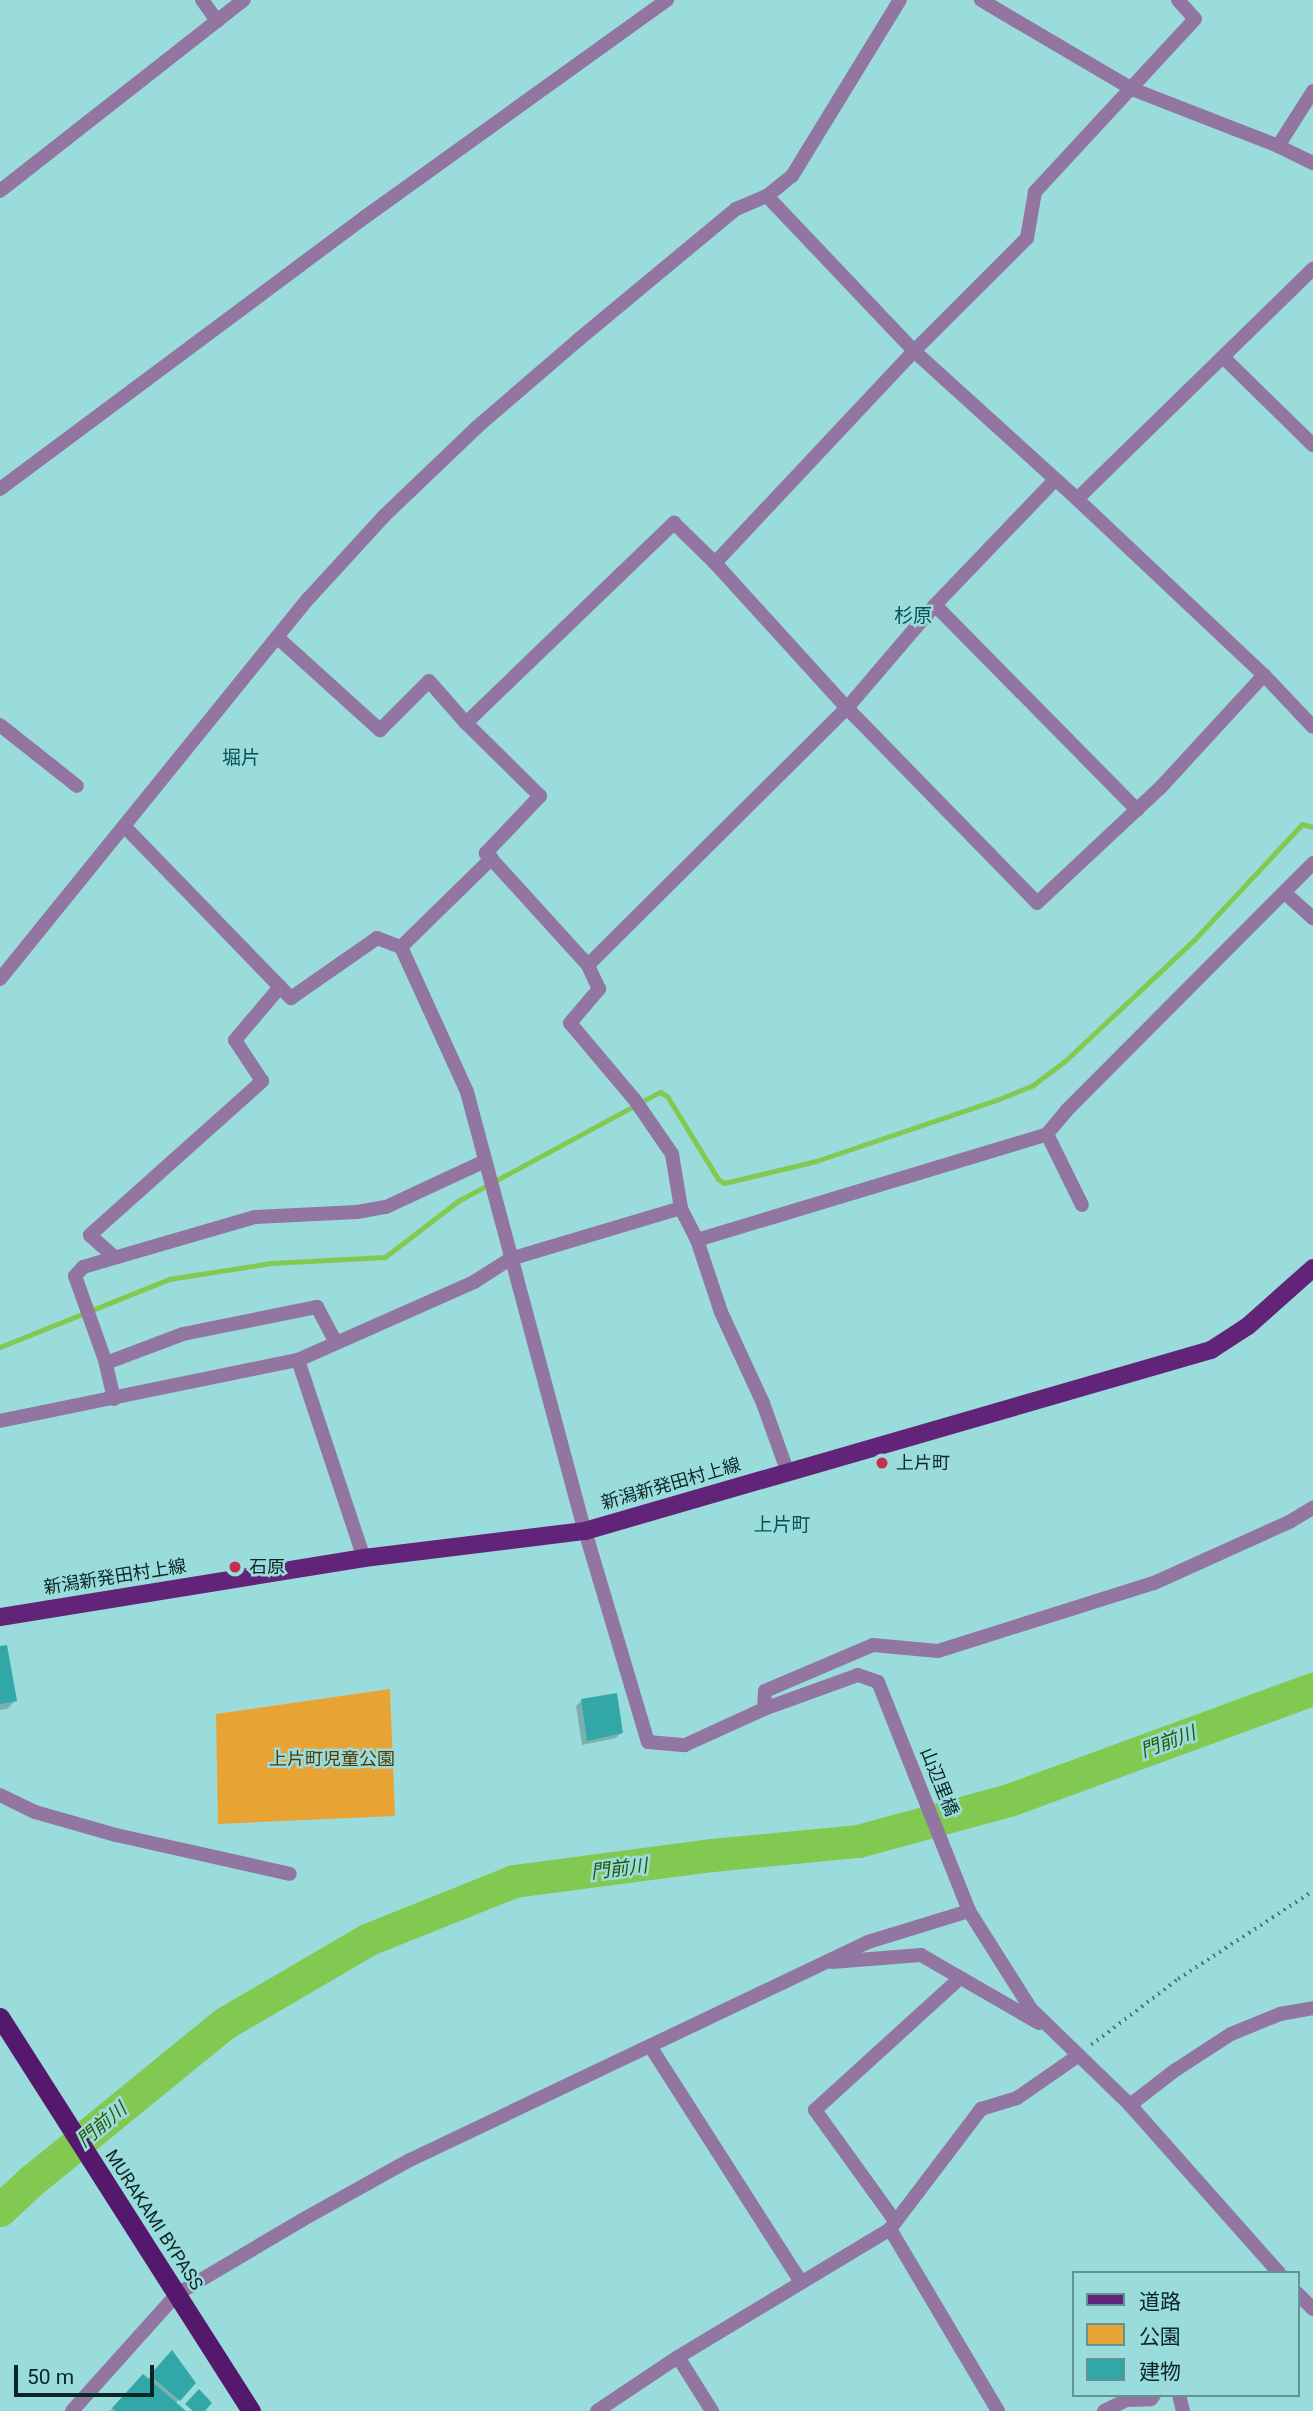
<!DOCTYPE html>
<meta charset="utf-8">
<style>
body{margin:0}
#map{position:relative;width:1313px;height:2411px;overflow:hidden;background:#9adcdb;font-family:Roboto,"Noto Sans JP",sans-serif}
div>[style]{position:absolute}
.green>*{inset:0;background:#e8a335}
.shadow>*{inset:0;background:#0003}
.stream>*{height:5px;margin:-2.5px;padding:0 2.5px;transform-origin:2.5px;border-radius:2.5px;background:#82c952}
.river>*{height:33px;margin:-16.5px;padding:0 16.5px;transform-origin:16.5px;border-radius:16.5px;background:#82c952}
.building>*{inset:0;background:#31a8a7}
.path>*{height:3.5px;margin-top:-1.75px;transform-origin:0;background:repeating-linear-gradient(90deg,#4f7d7c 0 2px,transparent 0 7px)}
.minor>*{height:14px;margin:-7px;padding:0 7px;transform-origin:7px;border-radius:7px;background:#9375a2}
.tertiary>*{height:14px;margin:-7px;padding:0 7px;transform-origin:7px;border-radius:7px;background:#9375a2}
.primary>*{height:18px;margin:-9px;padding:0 9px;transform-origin:9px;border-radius:9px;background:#612479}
.trunk>*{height:19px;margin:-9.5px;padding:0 9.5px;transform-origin:9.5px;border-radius:9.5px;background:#54186c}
.dots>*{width:19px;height:19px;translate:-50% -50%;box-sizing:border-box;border:4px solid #9adcdb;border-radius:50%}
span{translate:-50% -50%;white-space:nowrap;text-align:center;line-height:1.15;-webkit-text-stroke:5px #9adcdb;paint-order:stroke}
.poi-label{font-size:18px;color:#0b2626}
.left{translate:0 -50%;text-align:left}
.street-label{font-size:18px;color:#0b2626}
.park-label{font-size:18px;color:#583800}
.neighbourhood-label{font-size:19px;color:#055252}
.water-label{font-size:19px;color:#2b5700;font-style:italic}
.legend{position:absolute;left:1072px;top:2271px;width:228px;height:126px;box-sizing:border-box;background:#9adcdb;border:2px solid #619393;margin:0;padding:9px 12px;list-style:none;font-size:21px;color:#0b2626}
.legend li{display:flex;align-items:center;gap:14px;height:35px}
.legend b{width:35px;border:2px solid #619393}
.scale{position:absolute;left:14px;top:2365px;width:140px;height:32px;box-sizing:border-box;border:4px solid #0b2626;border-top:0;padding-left:9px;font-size:21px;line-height:24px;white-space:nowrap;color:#0b2626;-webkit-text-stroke:5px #9adcdb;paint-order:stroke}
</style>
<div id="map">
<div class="green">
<i style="clip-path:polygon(390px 1689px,395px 1816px,218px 1824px,216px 1714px)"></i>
</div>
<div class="shadow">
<i style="clip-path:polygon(0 1648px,16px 1700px,7px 1709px,0 1710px)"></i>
<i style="clip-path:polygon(581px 1701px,621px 1733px,616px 1738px,582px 1745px,576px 1706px)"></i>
<i style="clip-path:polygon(167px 2357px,193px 2383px,175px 2404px,184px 2411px,110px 2411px,135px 2385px,147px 2380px)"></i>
</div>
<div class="stream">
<i style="left:0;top:1347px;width:182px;rotate:-21.9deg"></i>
<i style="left:169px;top:1279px;width:103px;rotate:-8.9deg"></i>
<i style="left:271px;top:1263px;width:114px;rotate:-3deg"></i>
<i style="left:385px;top:1257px;width:92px;rotate:-37.5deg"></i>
<i style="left:458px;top:1201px;width:230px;rotate:-28.4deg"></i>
<i style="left:660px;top:1092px;width:8px;rotate:30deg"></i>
<i style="left:667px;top:1096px;width:97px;rotate:58.4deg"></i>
<i style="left:718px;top:1179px;width:7px;rotate:34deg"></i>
<i style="left:724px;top:1183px;width:95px;rotate:-13.4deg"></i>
<i style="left:816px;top:1161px;width:193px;rotate:-18.7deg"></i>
<i style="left:999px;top:1099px;width:37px;rotate:-22deg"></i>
<i style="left:1033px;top:1085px;width:40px;rotate:-37deg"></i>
<i style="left:1065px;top:1061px;width:177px;rotate:-43.2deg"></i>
<i style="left:1194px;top:940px;width:158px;rotate:-47deg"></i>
<i style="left:1302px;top:824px;width:11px;rotate:15deg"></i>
</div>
<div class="river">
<i style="left:0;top:2210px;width:42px;rotate:-43.1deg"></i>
<i style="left:31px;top:2181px;width:250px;rotate:-39.2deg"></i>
<i style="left:225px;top:2023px;width:167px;rotate:-30.3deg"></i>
<i style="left:369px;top:1939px;width:156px;rotate:-21.8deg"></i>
<i style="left:514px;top:1881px;width:200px;rotate:-7.5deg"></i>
<i style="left:712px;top:1855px;width:147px;rotate:-5.5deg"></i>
<i style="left:858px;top:1841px;width:156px;rotate:-15.2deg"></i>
<i style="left:1009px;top:1800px;width:324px;rotate:-20.1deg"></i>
</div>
<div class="building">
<i style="clip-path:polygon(7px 1645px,17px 1701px,0 1704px,0 1646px)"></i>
<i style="clip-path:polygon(617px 1693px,623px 1733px,587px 1741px,581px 1699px)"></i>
<i style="clip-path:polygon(172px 2350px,196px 2383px,180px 2401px,150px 2375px)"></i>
<i style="clip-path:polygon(143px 2374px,186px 2411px,116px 2411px,112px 2408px)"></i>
<i style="clip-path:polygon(199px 2389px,212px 2403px,205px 2411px,193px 2411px,185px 2404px)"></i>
</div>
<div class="path">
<i style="left:1091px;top:2045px;width:109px;rotate:-37.2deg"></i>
<i style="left:1178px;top:1979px;width:161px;rotate:-33.1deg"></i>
</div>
<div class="minor">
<i style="left:202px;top:0;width:26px;rotate:54deg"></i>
<i style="left:981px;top:0;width:175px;rotate:30.5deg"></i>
<i style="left:1132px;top:89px;width:157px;rotate:21.3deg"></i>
<i style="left:1278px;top:146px;width:39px;rotate:26deg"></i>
<i style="left:1178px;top:0;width:25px;rotate:48deg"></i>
<i style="left:1195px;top:19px;width:236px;rotate:132.8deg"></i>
<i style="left:1035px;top:192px;width:47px;rotate:99.9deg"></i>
<i style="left:1027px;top:238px;width:160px;rotate:135deg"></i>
<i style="left:914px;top:351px;width:291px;rotate:133.2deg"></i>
<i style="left:715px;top:563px;width:196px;rotate:47.7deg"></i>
<i style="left:847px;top:708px;width:272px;rotate:45.7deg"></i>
<i style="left:1037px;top:903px;width:170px;rotate:-43.1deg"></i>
<i style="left:1161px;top:787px;width:152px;rotate:-47.4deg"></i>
<i style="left:1278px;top:146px;width:65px;rotate:-57.5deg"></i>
<i style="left:767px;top:196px;width:214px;rotate:46.5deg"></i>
<i style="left:914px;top:351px;width:220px;rotate:42.2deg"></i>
<i style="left:1077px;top:499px;width:257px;rotate:43.3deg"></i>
<i style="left:1264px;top:675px;width:71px;rotate:46.7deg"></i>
<i style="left:1223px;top:357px;width:126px;rotate:44.4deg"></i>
<i style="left:0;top:489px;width:455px;rotate:-36.7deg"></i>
<i style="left:365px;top:217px;width:372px;rotate:-35.7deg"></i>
<i style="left:1077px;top:499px;width:330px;rotate:-44.3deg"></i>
<i style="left:935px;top:605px;width:288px;rotate:45.4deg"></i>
<i style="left:277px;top:637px;width:139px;rotate:42.1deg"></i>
<i style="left:380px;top:730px;width:69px;rotate:-45deg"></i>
<i style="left:429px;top:681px;width:56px;rotate:48.6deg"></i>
<i style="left:466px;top:723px;width:104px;rotate:44.6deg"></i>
<i style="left:540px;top:796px;width:79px;rotate:133.5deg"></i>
<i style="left:486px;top:853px;width:151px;rotate:47.7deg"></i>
<i style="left:466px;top:723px;width:289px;rotate:-43.9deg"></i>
<i style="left:674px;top:523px;width:57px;rotate:44.3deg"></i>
<i style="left:0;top:725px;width:98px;rotate:38.4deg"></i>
<i style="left:126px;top:828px;width:237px;rotate:45.9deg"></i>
<i style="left:291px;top:998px;width:105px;rotate:-34.9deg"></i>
<i style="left:377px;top:938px;width:26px;rotate:21deg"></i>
<i style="left:401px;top:947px;width:159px;rotate:65.5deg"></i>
<i style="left:467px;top:1092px;width:455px;rotate:75deg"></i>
<i style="left:585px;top:1531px;width:220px;rotate:73.4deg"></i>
<i style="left:648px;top:1742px;width:37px;rotate:5deg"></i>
<i style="left:685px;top:1745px;width:87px;rotate:-24.5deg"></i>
<i style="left:764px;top:1709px;width:100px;rotate:-19.9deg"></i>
<i style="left:858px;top:1675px;width:21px;rotate:19deg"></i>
<i style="left:878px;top:1682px;width:246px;rotate:68.3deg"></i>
<i style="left:969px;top:1911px;width:116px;rotate:57.7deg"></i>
<i style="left:1031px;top:2009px;width:138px;rotate:44.1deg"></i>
<i style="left:1130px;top:2105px;width:225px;rotate:48.4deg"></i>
<i style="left:1285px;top:893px;width:38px;rotate:42deg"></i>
<i style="left:401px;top:947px;width:127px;rotate:-44.4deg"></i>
<i style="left:0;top:979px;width:489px;rotate:-51deg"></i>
<i style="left:308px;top:599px;width:113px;rotate:-47.5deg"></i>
<i style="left:384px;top:516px;width:129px;rotate:-43.7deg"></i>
<i style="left:477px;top:427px;width:133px;rotate:-40.7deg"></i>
<i style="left:578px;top:340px;width:205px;rotate:-39.7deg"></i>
<i style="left:736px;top:209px;width:34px;rotate:-23deg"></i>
<i style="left:767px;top:196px;width:32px;rotate:-39deg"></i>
<i style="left:792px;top:176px;width:206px;rotate:-58.5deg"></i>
<i style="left:1047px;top:1134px;width:79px;rotate:63.8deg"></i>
<i style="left:697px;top:1240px;width:366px;rotate:-16.8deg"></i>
<i style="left:1047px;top:1134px;width:30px;rotate:-50deg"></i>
<i style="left:1066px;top:1111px;width:350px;rotate:-45.1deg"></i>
<i style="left:113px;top:1256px;width:31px;rotate:-138deg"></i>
<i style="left:90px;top:1235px;width:231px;rotate:-41.8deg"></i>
<i style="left:262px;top:1081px;width:49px;rotate:-123.4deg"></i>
<i style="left:235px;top:1040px;width:70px;rotate:-49.7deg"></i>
<i style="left:298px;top:1360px;width:209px;rotate:71.6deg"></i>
<i style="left:106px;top:1363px;width:82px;rotate:-20.6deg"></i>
<i style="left:183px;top:1334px;width:137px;rotate:-11.4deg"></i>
<i style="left:317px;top:1307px;width:40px;rotate:62deg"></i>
<i style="left:114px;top:1399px;width:37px;rotate:-103deg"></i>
<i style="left:106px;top:1363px;width:92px;rotate:-109.6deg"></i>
<i style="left:75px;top:1276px;width:12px;rotate:-48deg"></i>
<i style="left:83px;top:1267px;width:179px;rotate:-16.2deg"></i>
<i style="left:255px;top:1217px;width:102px;rotate:-2.8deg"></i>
<i style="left:357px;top:1212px;width:29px;rotate:-10deg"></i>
<i style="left:386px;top:1207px;width:109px;rotate:-24.9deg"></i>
<i style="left:0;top:1421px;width:304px;rotate:-11.6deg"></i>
<i style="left:298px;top:1360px;width:193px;rotate:-23.9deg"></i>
<i style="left:474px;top:1282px;width:43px;rotate:-32.6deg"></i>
<i style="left:510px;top:1259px;width:178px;rotate:-16.6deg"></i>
<i style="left:788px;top:1473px;width:74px;rotate:-109.7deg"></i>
<i style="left:763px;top:1403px;width:100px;rotate:-114.8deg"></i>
<i style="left:721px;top:1312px;width:76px;rotate:-108.4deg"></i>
<i style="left:697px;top:1240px;width:36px;rotate:-117deg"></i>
<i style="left:681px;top:1208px;width:55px;rotate:-99.5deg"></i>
<i style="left:672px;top:1154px;width:67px;rotate:-124.6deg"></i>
<i style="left:634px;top:1099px;width:99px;rotate:-130.1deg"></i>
<i style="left:570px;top:1023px;width:45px;rotate:-49.5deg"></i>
<i style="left:599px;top:989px;width:26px;rotate:-115deg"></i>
<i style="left:588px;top:965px;width:365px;rotate:-44.8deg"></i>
<i style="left:847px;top:708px;width:135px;rotate:-49.5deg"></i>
<i style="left:935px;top:605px;width:173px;rotate:-46.2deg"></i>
<i style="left:764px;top:1709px;width:18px;rotate:-87deg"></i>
<i style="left:765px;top:1691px;width:117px;rotate:-23.1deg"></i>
<i style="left:873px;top:1645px;width:65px;rotate:5.3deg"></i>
<i style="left:938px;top:1651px;width:226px;rotate:-17.5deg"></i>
<i style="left:1154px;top:1583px;width:150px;rotate:-24.3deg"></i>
<i style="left:1291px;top:1521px;width:26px;rotate:-31deg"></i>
<i style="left:0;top:1795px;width:39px;rotate:26deg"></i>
<i style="left:35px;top:1812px;width:84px;rotate:15.9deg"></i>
<i style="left:116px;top:1835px;width:178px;rotate:12.6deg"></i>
<i style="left:832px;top:1962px;width:89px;rotate:-4.5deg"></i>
<i style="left:921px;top:1955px;width:136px;rotate:30deg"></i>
<i style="left:650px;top:2046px;width:280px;rotate:57.4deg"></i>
<i style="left:1130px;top:2105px;width:56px;rotate:-37.7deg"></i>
<i style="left:1174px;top:2071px;width:68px;rotate:-33deg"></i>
<i style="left:1231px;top:2034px;width:53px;rotate:-22.2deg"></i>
<i style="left:1280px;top:2014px;width:34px;rotate:-10deg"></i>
<i style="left:895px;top:2221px;width:137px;rotate:-125.8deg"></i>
<i style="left:815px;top:2110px;width:196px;rotate:-42.3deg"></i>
<i style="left:890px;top:2229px;width:212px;rotate:59.3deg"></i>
<i style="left:1297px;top:2293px;width:23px;rotate:45deg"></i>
<i style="left:678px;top:2357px;width:64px;rotate:57.8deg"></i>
<i style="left:1179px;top:2395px;width:16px;rotate:76deg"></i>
<i style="left:72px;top:2411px;width:157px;rotate:-48.1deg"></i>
<i style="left:177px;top:2294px;width:145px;rotate:-30.6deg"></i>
<i style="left:302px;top:2220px;width:124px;rotate:-29.1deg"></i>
<i style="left:410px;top:2160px;width:507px;rotate:-25.45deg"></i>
<i style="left:868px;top:1942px;width:106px;rotate:-17.1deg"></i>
<i style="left:597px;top:2411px;width:97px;rotate:-33.7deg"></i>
<i style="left:678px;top:2357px;width:248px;rotate:-31.1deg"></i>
<i style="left:890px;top:2229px;width:151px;rotate:-52.8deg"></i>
<i style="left:981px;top:2109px;width:38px;rotate:-17deg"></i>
<i style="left:1017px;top:2098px;width:75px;rotate:-34.7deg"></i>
<i style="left:1104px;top:2411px;width:25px;rotate:-26deg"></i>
<i style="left:1127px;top:2400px;width:24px;rotate:-2deg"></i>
<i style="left:1151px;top:2399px;width:5px;rotate:-53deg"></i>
</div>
<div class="tertiary">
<i style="left:0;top:191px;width:310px;rotate:-38.1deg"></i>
</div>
<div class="primary">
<i style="left:0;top:1617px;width:369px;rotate:-9.2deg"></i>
<i style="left:364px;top:1558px;width:223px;rotate:-7deg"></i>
<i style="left:585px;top:1531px;width:652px;rotate:-16.13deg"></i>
<i style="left:1211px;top:1350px;width:44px;rotate:-33deg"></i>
<i style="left:1248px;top:1326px;width:87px;rotate:-41.7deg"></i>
</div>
<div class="trunk">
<i style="left:0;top:2017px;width:467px;rotate:57.5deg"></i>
</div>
<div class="dots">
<i style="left:882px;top:1463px;background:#c1304d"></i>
<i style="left:235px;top:1567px;background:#c1304d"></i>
</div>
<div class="poi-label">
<span class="left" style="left:896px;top:1463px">上片町</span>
<span class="left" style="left:249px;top:1567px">石原</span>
</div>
<div class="street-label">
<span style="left:671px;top:1484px;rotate:-16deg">新潟新発田村上線</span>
<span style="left:115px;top:1577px;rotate:-9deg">新潟新発田村上線</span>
<span style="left:939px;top:1782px;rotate:68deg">山辺里橋</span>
<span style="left:154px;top:2220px;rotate:57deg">MURAKAMI BYPASS</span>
</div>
<div class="park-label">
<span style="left:332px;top:1759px">上片町児童公園</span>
</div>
<div class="neighbourhood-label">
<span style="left:913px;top:616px">杉原</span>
<span style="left:241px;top:758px">堀片</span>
<span style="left:782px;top:1525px">上片町</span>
</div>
<div class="water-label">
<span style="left:1168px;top:1742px;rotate:-20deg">門前川</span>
<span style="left:619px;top:1869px;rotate:-7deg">門前川</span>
<span style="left:102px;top:2125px;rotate:-40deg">門前川</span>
</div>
<ul class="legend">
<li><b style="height:9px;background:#612479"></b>道路</li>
<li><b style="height:19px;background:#e8a335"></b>公園</li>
<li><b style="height:19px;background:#31a8a7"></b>建物</li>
</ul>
<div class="scale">50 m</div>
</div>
